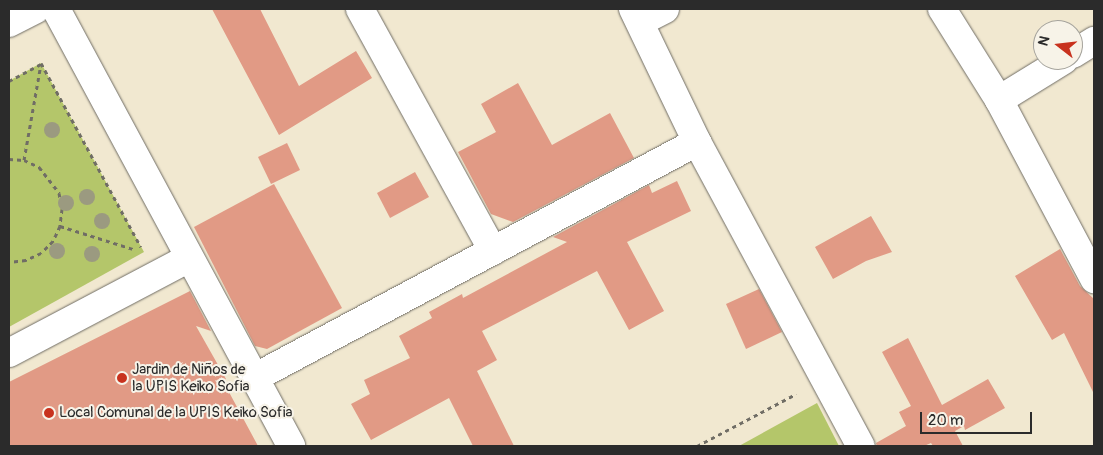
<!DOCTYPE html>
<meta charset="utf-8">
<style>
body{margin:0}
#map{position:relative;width:1103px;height:455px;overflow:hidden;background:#f1e8d0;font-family:Pangolin,sans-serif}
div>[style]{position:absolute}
.green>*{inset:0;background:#b4c66a}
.building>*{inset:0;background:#e19a85}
.path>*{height:3px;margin-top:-1.5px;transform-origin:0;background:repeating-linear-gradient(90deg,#706d65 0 4px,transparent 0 8px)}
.roads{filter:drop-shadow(0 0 1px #706d65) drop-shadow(0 0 1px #706d65)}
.minor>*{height:28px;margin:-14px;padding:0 14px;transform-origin:14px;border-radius:14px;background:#fff}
.trees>*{width:16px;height:16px;margin:-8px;border-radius:50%;background:#9b9a80}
.dots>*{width:14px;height:14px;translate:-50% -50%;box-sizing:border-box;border:2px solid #f7f3e8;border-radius:50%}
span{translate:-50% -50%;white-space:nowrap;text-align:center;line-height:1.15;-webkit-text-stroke:4px #f7f3e8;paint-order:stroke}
.poi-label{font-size:15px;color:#2b2b2b}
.left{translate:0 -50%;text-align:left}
.frame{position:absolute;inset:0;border:10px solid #2b2b2b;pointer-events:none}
.north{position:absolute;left:1033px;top:20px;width:50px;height:50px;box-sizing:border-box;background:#f7f3e8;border:1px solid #a5a39c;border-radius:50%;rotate:286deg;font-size:14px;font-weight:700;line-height:20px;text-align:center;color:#2b2b2b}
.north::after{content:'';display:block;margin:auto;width:18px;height:22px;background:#c8321e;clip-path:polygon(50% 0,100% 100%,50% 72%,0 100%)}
.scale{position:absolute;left:920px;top:412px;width:112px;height:22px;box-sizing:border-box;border:2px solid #2b2b2b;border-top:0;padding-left:6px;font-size:15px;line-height:18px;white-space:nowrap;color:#2b2b2b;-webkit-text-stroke:4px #f7f3e8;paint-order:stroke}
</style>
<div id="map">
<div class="green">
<i style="clip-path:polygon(41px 63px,144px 252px,9px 327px,9px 81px)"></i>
<i style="clip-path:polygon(817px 403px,839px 446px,739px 446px)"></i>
</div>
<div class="building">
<i style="clip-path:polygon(212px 9px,260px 9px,299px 86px,356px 51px,372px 78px,279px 135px)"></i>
<i style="clip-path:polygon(518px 83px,552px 145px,610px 113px,634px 158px,513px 222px,491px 214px,458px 152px,496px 132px,481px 104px)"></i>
<i style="clip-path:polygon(287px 143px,300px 170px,271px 184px,258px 157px)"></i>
<i style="clip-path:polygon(415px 172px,429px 197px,390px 218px,377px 193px)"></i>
<i style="clip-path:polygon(677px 181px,691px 211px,627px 242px,664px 311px,629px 330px,597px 271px,482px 331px,497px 360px,477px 371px,514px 446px,473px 446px,449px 398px,371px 440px,351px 404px,370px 394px,364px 380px,410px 358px,399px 336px,432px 318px,429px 312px,462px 294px,463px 298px,567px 242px,553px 237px,649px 185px,652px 193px)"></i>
<i style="clip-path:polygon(274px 184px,342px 308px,267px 349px,255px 346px,194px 227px)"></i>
<i style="clip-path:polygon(871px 216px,892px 252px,866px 261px,833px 279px,815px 247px)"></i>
<i style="clip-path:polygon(1060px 249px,1080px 286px,1094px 299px,1094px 394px,1064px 333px,1052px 340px,1015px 276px)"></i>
<i style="clip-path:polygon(759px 289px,782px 332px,746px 349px,726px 304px)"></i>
<i style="clip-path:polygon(190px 291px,211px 331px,196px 326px,226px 379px,223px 381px,258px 446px,9px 446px,9px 382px)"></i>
<i style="clip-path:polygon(908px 338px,942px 405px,988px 379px,1005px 408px,965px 430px,964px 426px,955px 431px,963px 446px,933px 446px,931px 443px,924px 446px,877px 446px,876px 443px,906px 426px,899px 412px,911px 406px,882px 352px)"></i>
</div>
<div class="path">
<i style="left:41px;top:63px;width:209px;rotate:61.5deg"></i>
<i style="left:9px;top:81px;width:36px;rotate:-28deg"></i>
<i style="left:9px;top:159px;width:15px;rotate:4deg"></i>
<i style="left:24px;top:160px;width:17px;rotate:25deg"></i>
<i style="left:39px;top:167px;width:33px;rotate:52deg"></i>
<i style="left:59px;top:193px;width:16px;rotate:79deg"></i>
<i style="left:62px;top:209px;width:17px;rotate:97deg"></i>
<i style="left:60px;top:226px;width:17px;rotate:115deg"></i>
<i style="left:53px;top:241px;width:17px;rotate:135deg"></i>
<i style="left:41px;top:253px;width:17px;rotate:155deg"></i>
<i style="left:26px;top:260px;width:17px;rotate:173deg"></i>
<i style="left:24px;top:160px;width:97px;rotate:-80deg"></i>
<i style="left:60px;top:226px;width:77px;rotate:17.5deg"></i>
<i style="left:697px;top:446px;width:112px;rotate:-27.7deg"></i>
</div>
<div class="roads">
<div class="minor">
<i style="left:56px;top:9px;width:496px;rotate:61.7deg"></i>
<i style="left:360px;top:9px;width:276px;rotate:61.2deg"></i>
<i style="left:633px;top:9px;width:148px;rotate:64.3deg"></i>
<i style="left:697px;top:142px;width:345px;rotate:61.7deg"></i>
<i style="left:942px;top:9px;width:107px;rotate:57.9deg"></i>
<i style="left:999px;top:100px;width:203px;rotate:62deg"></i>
<i style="left:640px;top:22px;width:28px;rotate:-27deg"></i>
<i style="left:9px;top:23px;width:30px;rotate:-27deg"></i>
<i style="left:1073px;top:54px;width:25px;rotate:-32deg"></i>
<i style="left:999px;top:100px;width:76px;rotate:-31.6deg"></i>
<i style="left:9px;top:353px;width:201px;rotate:-27.8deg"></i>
<i style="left:254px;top:378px;width:502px;rotate:-28.05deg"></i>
</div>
</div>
<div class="trees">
<i style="left:52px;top:130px"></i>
<i style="left:87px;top:197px"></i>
<i style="left:66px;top:203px"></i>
<i style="left:102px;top:221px"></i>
<i style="left:57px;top:251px"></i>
<i style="left:92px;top:254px"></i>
</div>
<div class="dots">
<i style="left:122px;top:378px;background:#c8321e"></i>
<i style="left:49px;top:413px;background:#c8321e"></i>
</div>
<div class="poi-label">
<span class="left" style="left:132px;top:378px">Jardin de Niños de<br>la UPIS Keiko Sofia</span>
<span class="left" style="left:59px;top:413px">Local Comunal de la UPIS Keiko Sofia</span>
</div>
<div class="frame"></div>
<div class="north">N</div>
<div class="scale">20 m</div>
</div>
